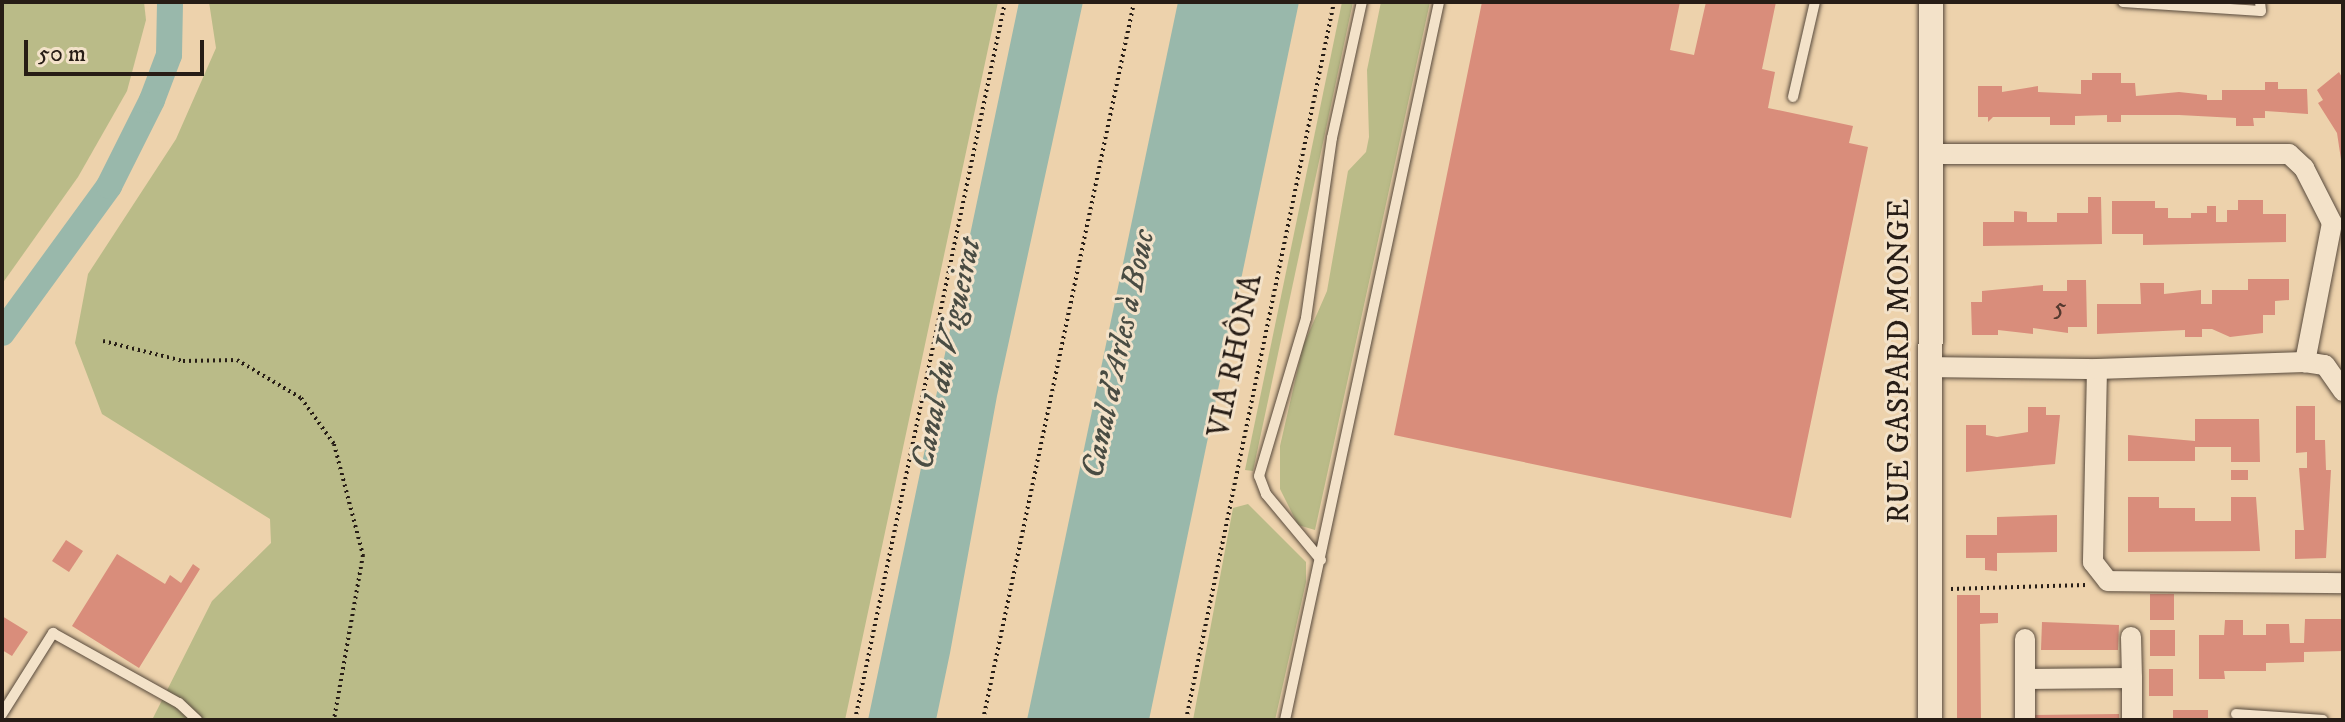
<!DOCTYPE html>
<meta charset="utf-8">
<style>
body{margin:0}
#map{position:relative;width:2345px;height:722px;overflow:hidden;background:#edd2ac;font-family:"IM FELL DW Pica",serif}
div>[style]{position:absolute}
.green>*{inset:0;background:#babb88}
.water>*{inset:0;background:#99b8ab}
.canal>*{height:26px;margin:-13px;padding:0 13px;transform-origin:13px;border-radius:13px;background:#99b8ab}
.building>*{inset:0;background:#d98d7b}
.path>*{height:4px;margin-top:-2px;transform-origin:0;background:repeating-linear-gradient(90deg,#271d16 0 2px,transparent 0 6px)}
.roads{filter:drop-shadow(0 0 2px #584a3c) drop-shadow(0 0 2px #584a3c)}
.service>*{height:10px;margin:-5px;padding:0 5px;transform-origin:5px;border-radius:5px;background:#f3e2c9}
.minor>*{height:20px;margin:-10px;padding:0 10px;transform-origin:10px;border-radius:10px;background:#f3e2c9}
.tertiary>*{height:24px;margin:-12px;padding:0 12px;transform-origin:12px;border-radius:12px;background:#f3e2c9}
span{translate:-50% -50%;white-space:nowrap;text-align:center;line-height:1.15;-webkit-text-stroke:6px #f3e2c9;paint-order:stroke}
.number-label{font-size:26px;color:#54392f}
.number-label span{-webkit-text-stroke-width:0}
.street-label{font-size:30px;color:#271d16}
.water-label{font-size:32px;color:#494c43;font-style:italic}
.frame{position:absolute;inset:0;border:4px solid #271d16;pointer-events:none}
.scale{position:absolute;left:24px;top:40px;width:180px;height:36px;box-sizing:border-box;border:4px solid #271d16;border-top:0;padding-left:10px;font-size:24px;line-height:28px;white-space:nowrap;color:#271d16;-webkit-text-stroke:6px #f3e2c9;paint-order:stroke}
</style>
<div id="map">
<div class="green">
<i style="clip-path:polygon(2px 2px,144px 2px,146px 20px,127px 91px,78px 177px,2px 284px)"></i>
<i style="clip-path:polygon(209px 2px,998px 2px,845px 720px,152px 720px,212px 601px,271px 543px,270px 519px,102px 414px,75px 343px,88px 274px,176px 139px,216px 48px)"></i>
<i style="clip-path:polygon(1342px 2px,1353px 2px,1253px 471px,1245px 470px)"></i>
<i style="clip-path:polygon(1381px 2px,1430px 2px,1315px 530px,1298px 525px,1280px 489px,1280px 446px,1303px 346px,1327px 291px,1348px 171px,1366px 152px,1369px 137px,1367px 70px)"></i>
<i style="clip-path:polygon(1248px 504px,1306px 562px,1306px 582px,1275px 720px,1193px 720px,1233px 508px)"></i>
</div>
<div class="water">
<i style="clip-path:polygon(1019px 2px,1083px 2px,997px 396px,950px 653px,936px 720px,868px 720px)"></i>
<i style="clip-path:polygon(1178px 2px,1299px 2px,1149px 720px,1027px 720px)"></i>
</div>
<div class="canal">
<i style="left:2px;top:333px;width:182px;rotate:-53.9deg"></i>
<i style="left:109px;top:186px;width:96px;rotate:-63.4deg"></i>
<i style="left:152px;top:100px;width:48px;rotate:-69.3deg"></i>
<i style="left:169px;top:55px;width:53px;rotate:-88.9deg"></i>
</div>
<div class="building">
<i style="clip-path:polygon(1482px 2px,1680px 2px,1670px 50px,1694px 55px,1706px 2px,1776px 2px,1762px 69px,1775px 72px,1768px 108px,1853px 126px,1849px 143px,1868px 147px,1791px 518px,1394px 435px)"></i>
<i style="clip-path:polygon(2339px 72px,2343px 79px,2342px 166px,2337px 133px,2318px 103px,2323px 100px,2317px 90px)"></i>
<i style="clip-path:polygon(2092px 73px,2121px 73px,2121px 83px,2135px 83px,2136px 96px,2179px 92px,2207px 95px,2207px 100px,2222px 100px,2222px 90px,2265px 90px,2265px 82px,2278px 82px,2278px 89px,2307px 89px,2308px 114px,2265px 111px,2265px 118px,2253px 118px,2254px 126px,2236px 126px,2236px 118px,2179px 115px,2121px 115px,2121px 122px,2107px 122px,2107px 115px,2075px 116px,2075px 125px,2050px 125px,2050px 117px,1993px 117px,1988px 122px,1988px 117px,1978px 117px,1978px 86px,2002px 86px,2002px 92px,2038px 86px,2038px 92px,2081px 94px,2081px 80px,2092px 80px)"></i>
<i style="clip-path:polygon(2088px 197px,2101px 197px,2102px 244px,1983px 246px,1983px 222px,2014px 222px,2014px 211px,2027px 212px,2027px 222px,2057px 222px,2057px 213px,2088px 213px)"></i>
<i style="clip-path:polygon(2238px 200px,2263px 200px,2263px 214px,2286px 214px,2286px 242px,2143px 245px,2143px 234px,2112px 234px,2112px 201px,2155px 201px,2155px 208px,2168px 208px,2168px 218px,2191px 218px,2191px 213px,2207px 213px,2207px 206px,2216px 206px,2216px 222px,2227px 222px,2227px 210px,2238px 210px)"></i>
<i style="clip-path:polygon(2248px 279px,2289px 279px,2289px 300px,2275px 301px,2275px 315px,2263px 315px,2263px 333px,2230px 337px,2212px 329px,2202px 329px,2202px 337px,2185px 337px,2185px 330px,2097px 334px,2097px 304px,2141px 304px,2140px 283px,2164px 283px,2164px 294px,2201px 290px,2201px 304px,2212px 304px,2212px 290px,2248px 290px)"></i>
<i style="clip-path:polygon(2067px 280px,2086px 280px,2087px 327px,2068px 327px,2068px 333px,2033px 328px,2033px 334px,1998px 330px,1998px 335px,1972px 335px,1971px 302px,1982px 302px,1982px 291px,2043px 285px,2043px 291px,2067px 291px)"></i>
<i style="clip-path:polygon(2296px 406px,2315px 406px,2315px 440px,2325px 440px,2326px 470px,2331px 470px,2326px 558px,2295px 559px,2295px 530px,2304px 530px,2299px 468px,2307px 468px,2307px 452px,2296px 453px)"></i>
<i style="clip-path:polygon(2028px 407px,2046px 407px,2046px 415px,2060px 415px,2055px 464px,1966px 472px,1966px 425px,1986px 425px,1986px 435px,1997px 437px,2028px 432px)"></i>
<i style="clip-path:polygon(2195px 419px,2259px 419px,2260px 462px,2231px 462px,2231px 447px,2195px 447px,2195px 461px,2128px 461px,2128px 435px,2195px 441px)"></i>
<i style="clip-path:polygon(2231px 470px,2248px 470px,2248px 480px,2231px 480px)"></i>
<i style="clip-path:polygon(2128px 497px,2159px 497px,2159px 508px,2195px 508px,2195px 521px,2231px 521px,2231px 497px,2256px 497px,2260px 551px,2128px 552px)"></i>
<i style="clip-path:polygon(2057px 515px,2057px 552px,1997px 553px,1997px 571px,1985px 570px,1985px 558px,1966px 558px,1966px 535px,1997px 535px,1997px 517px)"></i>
<i style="clip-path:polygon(66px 540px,83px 551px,69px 572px,52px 561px)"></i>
<i style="clip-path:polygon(117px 554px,165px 584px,170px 575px,181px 583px,193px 564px,200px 569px,139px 668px,72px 626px)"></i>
<i style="clip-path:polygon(2150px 594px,2174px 594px,2174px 620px,2150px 620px)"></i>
<i style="clip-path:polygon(1957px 595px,1980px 595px,1980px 613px,1998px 613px,1998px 623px,1980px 624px,1981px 720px,1957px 720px)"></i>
<i style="clip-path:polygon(2px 616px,28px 632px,12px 656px,2px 650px)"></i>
<i style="clip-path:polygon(2305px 619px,2343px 619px,2343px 651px,2304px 652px,2304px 662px,2266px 663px,2266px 671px,2224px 671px,2225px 679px,2199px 679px,2199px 635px,2224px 635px,2225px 620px,2243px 620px,2243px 635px,2266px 635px,2266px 624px,2289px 624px,2290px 643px,2304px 643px)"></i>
<i style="clip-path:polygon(2042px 622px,2119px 625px,2118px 650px,2041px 650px)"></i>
<i style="clip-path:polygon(2150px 630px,2175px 630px,2175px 656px,2150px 656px)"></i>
<i style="clip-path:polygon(2149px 669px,2173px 669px,2173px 696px,2149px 696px)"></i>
<i style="clip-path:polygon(2173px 710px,2208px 710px,2208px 720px,2173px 720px)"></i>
<i style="clip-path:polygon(2119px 714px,2119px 720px,2034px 720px,2034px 715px)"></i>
</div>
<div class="path">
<i style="left:103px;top:341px;width:82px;rotate:14deg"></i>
<i style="left:183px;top:361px;width:54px;rotate:-1.1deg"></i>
<i style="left:237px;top:360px;width:74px;rotate:30.7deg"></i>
<i style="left:301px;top:398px;width:57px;rotate:54.3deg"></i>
<i style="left:334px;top:444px;width:115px;rotate:75.4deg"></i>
<i style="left:363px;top:555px;width:168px;rotate:100deg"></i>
<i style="left:1951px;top:589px;width:135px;rotate:-1.7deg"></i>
<i style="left:855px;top:720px;width:734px;rotate:-78.2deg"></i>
<i style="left:983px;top:720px;width:734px;rotate:-78.12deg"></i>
<i style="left:1186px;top:720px;width:733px;rotate:-78.35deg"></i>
</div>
<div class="roads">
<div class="service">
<i style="left:2123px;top:2px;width:138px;rotate:3.7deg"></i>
<i style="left:2261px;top:11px;width:9px;rotate:-96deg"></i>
<i style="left:1793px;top:97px;width:98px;rotate:-77deg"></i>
<i style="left:1321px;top:560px;width:86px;rotate:-129.8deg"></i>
<i style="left:1266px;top:494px;width:19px;rotate:-111deg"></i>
<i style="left:1259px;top:476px;width:165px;rotate:-73.4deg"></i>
<i style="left:1306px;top:318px;width:182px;rotate:-81.8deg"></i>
<i style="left:1332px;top:138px;width:139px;rotate:-77.6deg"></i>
<i style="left:2px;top:714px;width:96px;rotate:-57.8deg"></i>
<i style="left:53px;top:633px;width:144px;rotate:29.1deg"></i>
<i style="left:179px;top:703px;width:25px;rotate:43deg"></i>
<i style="left:2236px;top:714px;width:87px;rotate:3.9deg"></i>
<i style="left:1285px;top:720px;width:734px;rotate:-77.89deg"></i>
</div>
<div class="minor">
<i style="left:1932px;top:154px;width:357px"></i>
<i style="left:2289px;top:154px;width:21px;rotate:43deg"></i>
<i style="left:2304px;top:168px;width:62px;rotate:63deg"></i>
<i style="left:2332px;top:223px;width:142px;rotate:101deg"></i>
<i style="left:1932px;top:367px;width:165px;rotate:0.7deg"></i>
<i style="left:2097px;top:369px;width:193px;rotate:91.2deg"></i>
<i style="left:2093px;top:562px;width:24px;rotate:52deg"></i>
<i style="left:2108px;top:581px;width:235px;rotate:0.5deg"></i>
<i style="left:2097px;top:369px;width:208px;rotate:-1.9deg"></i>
<i style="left:2305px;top:362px;width:20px;rotate:9deg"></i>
<i style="left:2325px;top:365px;width:32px;rotate:55deg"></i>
<i style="left:2131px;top:637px;width:41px;rotate:88.6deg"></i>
<i style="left:2025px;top:639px;width:40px;rotate:90deg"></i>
<i style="left:2025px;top:720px;width:41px;rotate:-90deg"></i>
<i style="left:2025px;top:679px;width:107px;rotate:-0.5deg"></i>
<i style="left:2132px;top:678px;width:42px;rotate:90deg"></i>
</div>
<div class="tertiary">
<i style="left:1930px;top:720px;width:718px;rotate:-89.92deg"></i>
</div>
</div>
<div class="number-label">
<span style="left:2060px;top:308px">5</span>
</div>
<div class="street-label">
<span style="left:1236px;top:356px;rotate:-78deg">VIA RHÔNA</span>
<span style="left:1900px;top:361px;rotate:-90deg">RUE GASPARD MONGE</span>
</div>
<div class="water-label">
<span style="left:947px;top:354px;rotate:-78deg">Canal du Vigueirat</span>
<span style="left:1119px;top:354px;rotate:-78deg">Canal d'Arles à Bouc</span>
</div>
<div class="frame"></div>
<div class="scale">50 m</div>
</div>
